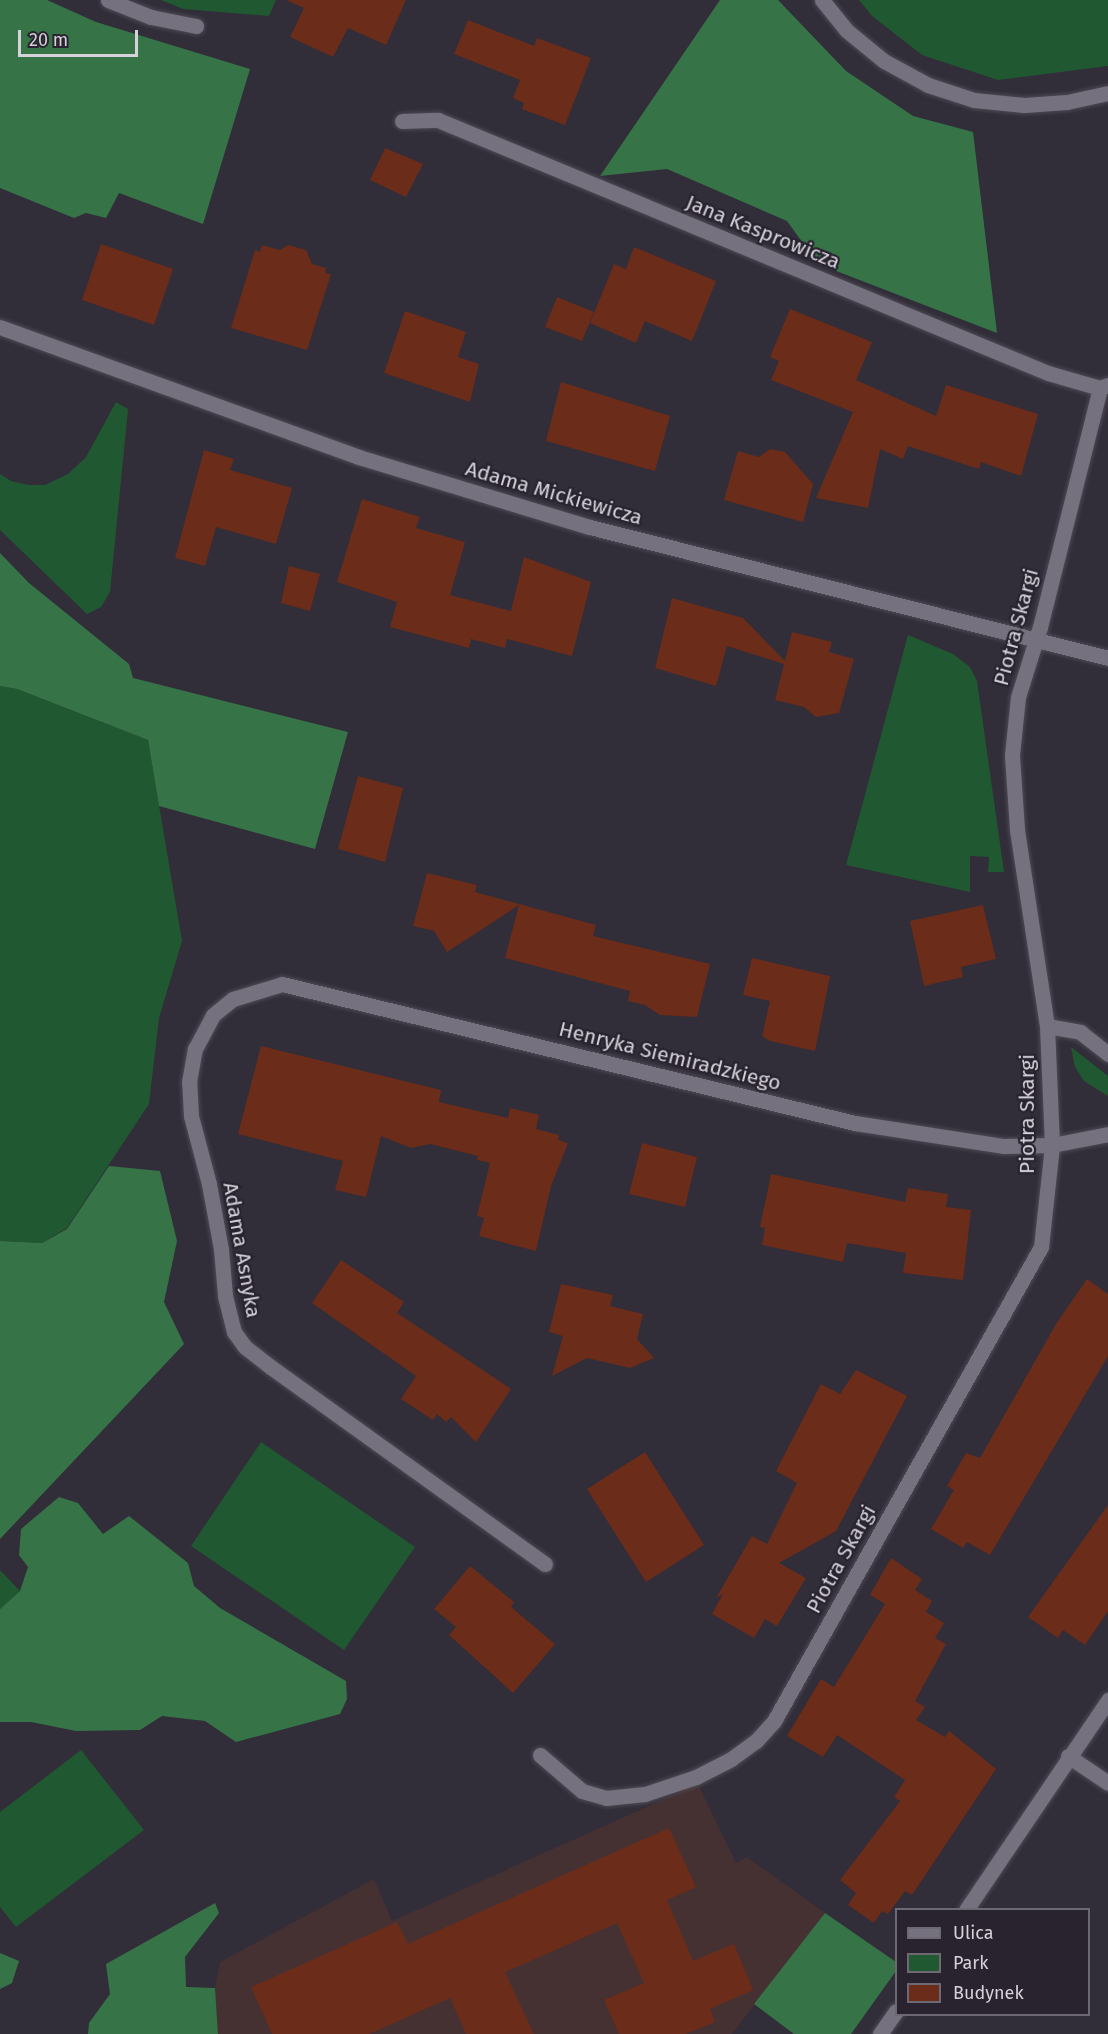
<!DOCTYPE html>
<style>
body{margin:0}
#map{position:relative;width:1108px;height:2034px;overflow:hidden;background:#312d39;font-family:"Fira Sans",sans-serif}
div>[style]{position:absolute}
.education>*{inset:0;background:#453132}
.green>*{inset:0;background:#205831}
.forest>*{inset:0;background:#367447}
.building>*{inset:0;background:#6b2c1a}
.roads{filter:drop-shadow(0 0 2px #4e4a54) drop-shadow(0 0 2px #4e4a54)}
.minor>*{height:15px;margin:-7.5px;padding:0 7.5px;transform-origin:7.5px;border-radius:7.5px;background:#76717e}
span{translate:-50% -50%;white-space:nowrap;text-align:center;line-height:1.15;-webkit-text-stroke:4.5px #28232f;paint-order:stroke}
.street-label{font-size:21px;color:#d5d2da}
.legend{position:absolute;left:895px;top:1908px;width:195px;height:108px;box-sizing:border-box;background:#28232f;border:2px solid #6d6973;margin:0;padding:8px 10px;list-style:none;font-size:18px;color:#d5d2da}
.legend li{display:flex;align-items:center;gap:12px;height:30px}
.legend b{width:30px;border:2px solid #6d6973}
.scale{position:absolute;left:18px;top:30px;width:120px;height:27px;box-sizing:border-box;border:3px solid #d5d2da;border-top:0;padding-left:8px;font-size:18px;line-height:21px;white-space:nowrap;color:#d5d2da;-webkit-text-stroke:4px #28232f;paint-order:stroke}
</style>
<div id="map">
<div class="education">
<i style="clip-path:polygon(698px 1784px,736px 1863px,747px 1857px,825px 1913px,732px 2034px,218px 2034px,215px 1988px,220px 1962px,374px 1879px,392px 1921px)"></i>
</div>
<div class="green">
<i style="clip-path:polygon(161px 0,276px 0,269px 16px,183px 9px)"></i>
<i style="clip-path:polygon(859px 0,1108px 0,1108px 66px,998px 80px,922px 55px,872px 16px)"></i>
<i style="clip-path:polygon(116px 402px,128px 409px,110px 592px,101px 607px,87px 614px,0 530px,0 474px,11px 481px,29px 485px,45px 485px,68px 474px,86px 457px)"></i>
<i style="clip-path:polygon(908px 635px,953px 654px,970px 667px,977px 681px,1004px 872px,988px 872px,989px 857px,970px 856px,970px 892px,846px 865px)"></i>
<i style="clip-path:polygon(0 686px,17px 689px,148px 740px,182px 941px,159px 1018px,149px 1104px,67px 1228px,42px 1243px,0 1241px)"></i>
<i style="clip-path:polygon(1071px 1047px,1108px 1076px,1108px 1096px,1084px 1081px,1075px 1067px)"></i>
<i style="clip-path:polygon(261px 1442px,415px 1547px,344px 1650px,191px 1546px)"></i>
<i style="clip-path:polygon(0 1570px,20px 1591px,0 1609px)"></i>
<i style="clip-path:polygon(81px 1750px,144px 1830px,16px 1927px,0 1907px,0 1812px)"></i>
</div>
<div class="forest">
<i style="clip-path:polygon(0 0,47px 0,96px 22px,250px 69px,203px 224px,119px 193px,106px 218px,86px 213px,74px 218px,0 188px)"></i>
<i style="clip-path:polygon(720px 0,778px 0,846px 71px,913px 116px,973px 132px,997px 333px,818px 264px,787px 221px,667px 169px,600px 176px)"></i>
<i style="clip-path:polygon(0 553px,29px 583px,129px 664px,133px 678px,348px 732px,315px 849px,159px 806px,148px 740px,17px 689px,0 686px)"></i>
<i style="clip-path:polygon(109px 1166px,160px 1171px,177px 1241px,164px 1302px,184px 1344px,0 1539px,0 1241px,42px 1243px,67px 1229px)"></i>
<i style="clip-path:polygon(59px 1497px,78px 1503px,103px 1534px,129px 1516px,188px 1563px,194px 1586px,220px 1608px,346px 1681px,347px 1699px,340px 1714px,236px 1742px,205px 1721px,162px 1716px,140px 1730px,76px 1731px,31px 1722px,0 1722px,0 1609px,20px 1591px,28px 1567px,19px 1555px,21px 1529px)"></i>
<i style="clip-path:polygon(215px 1903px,219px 1913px,185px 1957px,186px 1987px,215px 1988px,218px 2034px,88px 2034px,89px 2023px,110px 1994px,106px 1964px)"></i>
<i style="clip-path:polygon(825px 1913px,896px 1962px,896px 1971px,851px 2034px,794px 2034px,754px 2004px)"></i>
<i style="clip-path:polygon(0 1953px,19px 1961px,12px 1983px,0 1989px)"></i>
</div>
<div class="building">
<i style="clip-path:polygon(286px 0,406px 0,386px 45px,348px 28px,333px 57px,290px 37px,304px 8px)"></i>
<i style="clip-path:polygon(468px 20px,534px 46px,537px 38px,591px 58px,565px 125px,522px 109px,524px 103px,513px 98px,520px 80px,454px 54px)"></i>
<i style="clip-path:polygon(385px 148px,423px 164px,406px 197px,370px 180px)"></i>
<i style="clip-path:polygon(101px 244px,173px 269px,154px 325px,82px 300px)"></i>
<i style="clip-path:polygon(262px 245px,280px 250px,288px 245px,306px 250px,312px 264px,326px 268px,325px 273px,331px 274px,307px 350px,231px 328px,255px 250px,260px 252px)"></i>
<i style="clip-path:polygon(634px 247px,716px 281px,692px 341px,645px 321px,636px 343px,590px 323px,614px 264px,626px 269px)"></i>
<i style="clip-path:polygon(557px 297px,594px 312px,582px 341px,545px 327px)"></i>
<i style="clip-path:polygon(790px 309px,872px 342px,856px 380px,936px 416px,946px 385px,1038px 414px,1021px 476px,981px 462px,979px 469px,908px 446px,903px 459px,880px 449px,868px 508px,816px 498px,853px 412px,771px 380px,779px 361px,770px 357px)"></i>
<i style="clip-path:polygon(405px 311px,466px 332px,458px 357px,479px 364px,470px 402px,384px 373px)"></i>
<i style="clip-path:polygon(561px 382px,670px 416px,655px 471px,546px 441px)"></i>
<i style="clip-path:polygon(770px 449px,785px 452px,813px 484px,803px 522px,724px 500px,738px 451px,759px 457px)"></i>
<i style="clip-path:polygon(204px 450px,234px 459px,230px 470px,292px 488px,276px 544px,216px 527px,205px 566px,175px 558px)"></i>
<i style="clip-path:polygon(362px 499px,420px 517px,416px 528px,465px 542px,450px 595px,511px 611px,524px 557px,591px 582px,572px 656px,507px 639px,505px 648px,471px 639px,469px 648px,390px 627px,397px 602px,337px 582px)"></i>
<i style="clip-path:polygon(289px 566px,320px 574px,310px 611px,281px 603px)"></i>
<i style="clip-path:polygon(672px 598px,743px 618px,785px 661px,792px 632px,832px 642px,829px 652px,854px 659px,839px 713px,816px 717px,804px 707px,775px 700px,784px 664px,727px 646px,716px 686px,655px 668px)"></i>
<i style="clip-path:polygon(358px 776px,403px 788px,385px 862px,338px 849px)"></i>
<i style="clip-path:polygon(427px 873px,477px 885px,475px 892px,596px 925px,593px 936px,710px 964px,697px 1017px,660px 1015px,645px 1005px,628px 1001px,630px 991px,505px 958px,519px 905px,447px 952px,434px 931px,413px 926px)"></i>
<i style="clip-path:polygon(983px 905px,996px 959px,961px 967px,963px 977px,924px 986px,910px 921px)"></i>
<i style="clip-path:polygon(752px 958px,830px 976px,815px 1051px,770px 1041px,762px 1036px,770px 1001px,743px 995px)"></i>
<i style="clip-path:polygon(261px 1046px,441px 1090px,439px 1102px,508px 1118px,510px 1108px,539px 1115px,536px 1129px,559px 1135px,558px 1140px,568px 1143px,551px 1186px,536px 1251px,479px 1236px,484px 1218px,477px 1216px,490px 1163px,477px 1160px,478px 1156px,430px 1144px,411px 1148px,381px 1136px,366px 1197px,335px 1190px,343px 1161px,238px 1134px)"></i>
<i style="clip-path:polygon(642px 1143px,697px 1157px,685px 1207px,629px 1194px)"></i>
<i style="clip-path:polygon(771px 1174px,905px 1202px,908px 1188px,948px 1194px,946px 1207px,971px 1210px,963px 1280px,903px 1273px,906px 1253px,847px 1243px,843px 1262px,762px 1245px,765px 1228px,760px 1227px)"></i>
<i style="clip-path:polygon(341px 1260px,404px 1302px,397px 1313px,511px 1389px,476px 1442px,451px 1417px,446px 1422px,437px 1414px,433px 1420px,401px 1399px,416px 1376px,312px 1303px)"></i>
<i style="clip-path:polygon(1087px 1279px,1108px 1294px,1108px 1356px,990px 1555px,967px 1542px,963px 1548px,931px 1529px,954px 1490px,947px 1486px,966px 1453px,980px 1458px,1056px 1324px)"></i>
<i style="clip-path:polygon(561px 1284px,613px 1295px,610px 1306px,643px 1314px,637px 1339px,654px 1358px,630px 1368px,587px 1358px,552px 1376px,563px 1336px,549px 1332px)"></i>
<i style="clip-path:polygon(856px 1370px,907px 1396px,836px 1531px,779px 1563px,806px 1578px,777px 1626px,765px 1619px,754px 1638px,712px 1614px,723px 1594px,716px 1598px,752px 1536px,767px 1544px,797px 1483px,776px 1471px,821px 1384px,840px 1394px)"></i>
<i style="clip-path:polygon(645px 1452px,704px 1545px,646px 1582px,587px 1489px)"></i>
<i style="clip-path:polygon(1108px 1505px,1108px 1611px,1085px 1645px,1063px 1630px,1058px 1638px,1028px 1617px)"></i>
<i style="clip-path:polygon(891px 1558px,922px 1579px,915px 1590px,932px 1601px,926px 1612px,944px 1623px,935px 1638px,946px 1644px,915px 1701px,925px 1707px,916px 1720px,945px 1737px,949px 1731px,996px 1769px,912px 1895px,905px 1891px,888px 1914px,882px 1911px,874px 1923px,848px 1905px,856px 1893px,840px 1880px,900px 1801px,894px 1797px,905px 1780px,837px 1735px,823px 1757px,787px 1736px,821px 1679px,834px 1687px,885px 1604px,870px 1595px)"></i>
<i style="clip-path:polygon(470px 1566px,514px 1602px,511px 1607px,555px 1644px,513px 1693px,449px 1635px,456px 1627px,434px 1609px)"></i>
<i style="clip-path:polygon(669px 1828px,696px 1887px,667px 1900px,693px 1961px,734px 1944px,753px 1990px,710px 2009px,715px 2022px,686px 2034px,619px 2034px,604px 2000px,644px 1983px,617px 1923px,505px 1972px,534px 2034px,466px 2034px,450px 1998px,369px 2034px,272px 2034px,251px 1987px,397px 1922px,408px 1944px)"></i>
</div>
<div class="roads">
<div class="minor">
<i style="left:108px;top:0;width:46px;rotate:21.6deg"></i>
<i style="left:151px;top:17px;width:46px;rotate:11.3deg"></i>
<i style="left:822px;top:0;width:38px;rotate:51deg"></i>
<i style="left:846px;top:30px;width:49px;rotate:39.2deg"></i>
<i style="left:884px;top:61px;width:50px;rotate:28.6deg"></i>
<i style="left:928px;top:85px;width:48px;rotate:18.1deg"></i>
<i style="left:974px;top:100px;width:50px;rotate:5.7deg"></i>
<i style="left:1024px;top:105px;width:43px;rotate:-4deg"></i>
<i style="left:1067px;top:102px;width:42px;rotate:-12.4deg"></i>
<i style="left:402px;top:121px;width:36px;rotate:-2deg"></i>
<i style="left:438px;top:120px;width:660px;rotate:22.53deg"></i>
<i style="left:1048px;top:373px;width:54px;rotate:16.1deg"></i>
<i style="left:1100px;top:388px;width:9px;rotate:-21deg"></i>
<i style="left:0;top:327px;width:382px;rotate:19.9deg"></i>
<i style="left:359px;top:457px;width:241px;rotate:16.9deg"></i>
<i style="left:590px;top:527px;width:534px;rotate:14.19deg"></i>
<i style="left:1047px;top:1026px;width:34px;rotate:10deg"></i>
<i style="left:1080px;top:1032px;width:36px;rotate:38deg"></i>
<i style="left:545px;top:1564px;width:336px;rotate:-144.3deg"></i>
<i style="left:272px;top:1368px;width:34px;rotate:-142deg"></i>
<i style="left:245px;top:1347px;width:19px;rotate:-126deg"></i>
<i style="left:234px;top:1332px;width:38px;rotate:-104deg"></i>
<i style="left:225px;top:1295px;width:46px;rotate:-95deg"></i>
<i style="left:221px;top:1249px;width:66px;rotate:-100.5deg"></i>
<i style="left:209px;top:1184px;width:70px;rotate:-104.8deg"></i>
<i style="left:191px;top:1116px;width:34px;rotate:-93deg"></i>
<i style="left:189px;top:1082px;width:34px;rotate:-80deg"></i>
<i style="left:195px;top:1049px;width:38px;rotate:-62deg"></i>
<i style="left:213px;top:1015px;width:26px;rotate:-39deg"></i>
<i style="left:233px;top:999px;width:51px;rotate:-17deg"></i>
<i style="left:282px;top:984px;width:590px;rotate:13.64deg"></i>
<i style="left:855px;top:1123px;width:151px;rotate:8.8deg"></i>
<i style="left:1004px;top:1146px;width:48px;rotate:-1.2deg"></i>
<i style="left:1052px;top:1145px;width:57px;rotate:-11.1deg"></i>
<i style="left:540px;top:1755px;width:55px;rotate:40.6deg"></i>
<i style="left:582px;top:1791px;width:25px;rotate:16deg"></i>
<i style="left:606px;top:1798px;width:39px;rotate:-6deg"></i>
<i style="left:645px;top:1794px;width:54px;rotate:-18.4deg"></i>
<i style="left:696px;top:1777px;width:39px;rotate:-27deg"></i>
<i style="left:731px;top:1759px;width:31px;rotate:-36deg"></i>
<i style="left:756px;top:1741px;width:27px;rotate:-48deg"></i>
<i style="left:774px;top:1721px;width:544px;rotate:-60.61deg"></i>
<i style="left:1041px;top:1247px;width:103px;rotate:-83.8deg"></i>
<i style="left:1052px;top:1145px;width:119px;rotate:-92.4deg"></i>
<i style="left:1047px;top:1026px;width:199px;rotate:-98.7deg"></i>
<i style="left:1017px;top:829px;width:74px;rotate:-93.9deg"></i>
<i style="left:1012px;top:755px;width:58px;rotate:-84.1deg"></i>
<i style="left:1018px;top:697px;width:73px;rotate:-72.6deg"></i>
<i style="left:1040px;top:627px;width:246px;rotate:-75.9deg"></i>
<i style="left:1068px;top:1756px;width:48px;rotate:34deg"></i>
<i style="left:966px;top:1910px;width:254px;rotate:-55.9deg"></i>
<i style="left:880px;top:2034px;width:28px;rotate:-55deg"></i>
</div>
</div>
<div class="street-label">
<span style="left:763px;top:232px;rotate:22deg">Jana Kasprowicza</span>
<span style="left:554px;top:493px;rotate:16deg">Adama Mickiewicza</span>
<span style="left:1016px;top:627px;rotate:-75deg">Piotra Skargi</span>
<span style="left:670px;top:1056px;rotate:14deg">Henryka Siemiradzkiego</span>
<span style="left:1027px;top:1114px;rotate:-90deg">Piotra Skargi</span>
<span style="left:242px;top:1250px;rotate:80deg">Adama Asnyka</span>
<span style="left:841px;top:1559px;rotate:-61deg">Piotra Skargi</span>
</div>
<ul class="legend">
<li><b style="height:8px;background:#76717e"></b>Ulica</li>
<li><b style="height:16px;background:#205831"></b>Park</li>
<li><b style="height:16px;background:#6b2c1a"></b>Budynek</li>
</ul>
<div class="scale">20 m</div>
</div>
